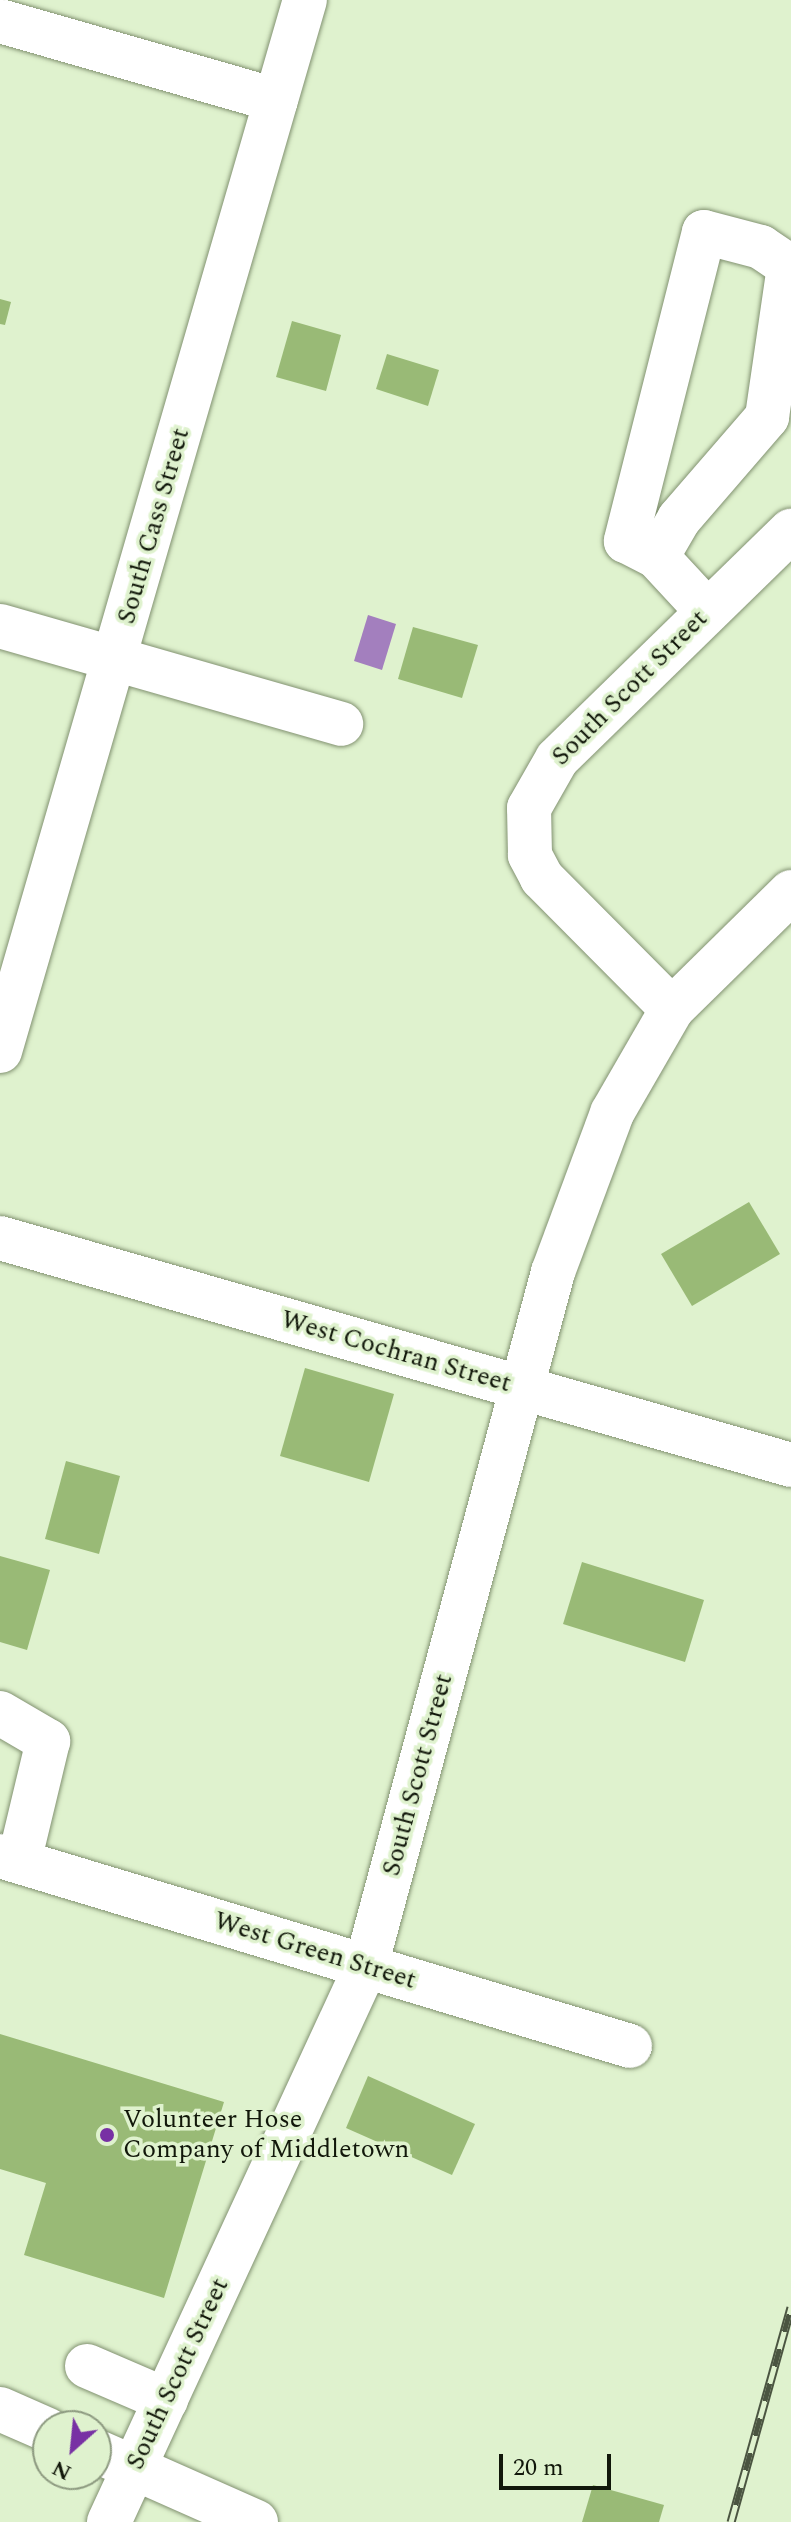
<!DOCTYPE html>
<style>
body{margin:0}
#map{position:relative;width:791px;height:2522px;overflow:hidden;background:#dff2ce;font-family:Spectral,serif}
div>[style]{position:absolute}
.water>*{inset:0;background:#a37fbe}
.building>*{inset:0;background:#99ba76}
.roads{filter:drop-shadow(0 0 2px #829271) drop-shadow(0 0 2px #829271)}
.minor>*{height:44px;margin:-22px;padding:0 22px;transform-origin:22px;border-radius:22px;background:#fff}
.rail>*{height:9px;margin-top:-4.5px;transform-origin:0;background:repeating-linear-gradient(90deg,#dff2ce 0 18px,#4b5541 0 36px);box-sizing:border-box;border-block:2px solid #4b5541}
.dots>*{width:22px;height:22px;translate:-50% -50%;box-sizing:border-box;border:4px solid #dff2ce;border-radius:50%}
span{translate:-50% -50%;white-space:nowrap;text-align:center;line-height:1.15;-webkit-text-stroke:7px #dff2ce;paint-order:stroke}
.street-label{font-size:26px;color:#11170a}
.poi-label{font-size:26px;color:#11170a}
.left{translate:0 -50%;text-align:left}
.north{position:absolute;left:32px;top:2410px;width:80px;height:80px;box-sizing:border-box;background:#dff2ce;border:2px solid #8d9a80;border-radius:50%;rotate:207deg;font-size:22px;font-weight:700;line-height:32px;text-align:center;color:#11170a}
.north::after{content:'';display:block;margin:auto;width:28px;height:36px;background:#7831a4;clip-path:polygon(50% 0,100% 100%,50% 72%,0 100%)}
.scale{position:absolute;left:499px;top:2454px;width:112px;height:36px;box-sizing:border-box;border:4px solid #11170a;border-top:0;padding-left:10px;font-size:24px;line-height:28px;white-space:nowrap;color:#11170a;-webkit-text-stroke:6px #dff2ce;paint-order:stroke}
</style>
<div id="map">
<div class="water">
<i style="clip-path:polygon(368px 615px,396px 624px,382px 670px,354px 661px)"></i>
</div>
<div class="building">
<i style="clip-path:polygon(0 299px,11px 302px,5px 325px,0 324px)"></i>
<i style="clip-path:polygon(292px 321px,341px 335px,326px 391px,276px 377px)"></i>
<i style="clip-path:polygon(387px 354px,439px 370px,428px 406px,376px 389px)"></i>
<i style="clip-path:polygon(413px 627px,478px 645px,462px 698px,398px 679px)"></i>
<i style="clip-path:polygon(749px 1202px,780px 1254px,692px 1306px,661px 1254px)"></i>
<i style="clip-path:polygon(305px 1368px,394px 1394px,369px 1482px,280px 1456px)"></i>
<i style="clip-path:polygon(66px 1461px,120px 1476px,99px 1554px,45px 1539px)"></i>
<i style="clip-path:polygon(0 1556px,50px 1570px,27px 1650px,0 1642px)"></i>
<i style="clip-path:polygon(582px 1562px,704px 1600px,685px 1662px,563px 1624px)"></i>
<i style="clip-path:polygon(0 2034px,224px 2102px,164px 2298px,24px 2255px,46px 2183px,0 2169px)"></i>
<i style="clip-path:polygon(368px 2076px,475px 2124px,452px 2175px,346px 2128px)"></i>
<i style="clip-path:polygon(593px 2485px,664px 2505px,659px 2522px,582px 2522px)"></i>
</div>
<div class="roads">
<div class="minor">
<i style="left:0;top:21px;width:287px;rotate:16deg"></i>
<i style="left:657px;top:557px;width:44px;rotate:-59.9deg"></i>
<i style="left:679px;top:519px;width:135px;rotate:-49.2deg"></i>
<i style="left:767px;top:417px;width:153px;rotate:-81.7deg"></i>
<i style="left:789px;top:266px;width:34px;rotate:-146deg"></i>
<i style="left:761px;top:247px;width:59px;rotate:-165.3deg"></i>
<i style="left:704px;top:232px;width:319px;rotate:104.2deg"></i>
<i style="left:626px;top:541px;width:35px;rotate:27deg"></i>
<i style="left:657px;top:557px;width:74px;rotate:47.2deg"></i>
<i style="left:0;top:626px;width:355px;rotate:16deg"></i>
<i style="left:672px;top:1009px;width:185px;rotate:-134.8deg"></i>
<i style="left:542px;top:878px;width:26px;rotate:-118deg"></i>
<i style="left:530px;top:855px;width:47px;rotate:-91.2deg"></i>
<i style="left:529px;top:808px;width:56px;rotate:-60.3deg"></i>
<i style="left:557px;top:759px;width:327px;rotate:-44.3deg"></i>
<i style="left:0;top:1051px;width:1094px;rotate:-73.82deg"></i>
<i style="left:0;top:1238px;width:823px;rotate:16.01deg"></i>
<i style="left:0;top:1713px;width:56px;rotate:30.3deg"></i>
<i style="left:48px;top:1741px;width:124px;rotate:103.5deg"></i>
<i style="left:0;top:1856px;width:658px;rotate:16.78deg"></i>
<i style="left:87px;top:2366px;width:86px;rotate:23.3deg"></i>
<i style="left:0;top:2409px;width:52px;rotate:23.6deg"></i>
<i style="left:96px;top:2451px;width:175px;rotate:23.9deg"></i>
<i style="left:109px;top:2522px;width:613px;rotate:-65.19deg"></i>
<i style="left:366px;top:1966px;width:719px;rotate:-74.92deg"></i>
<i style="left:553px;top:1272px;width:170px;rotate:-69.6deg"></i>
<i style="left:612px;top:1113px;width:120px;rotate:-60deg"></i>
<i style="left:672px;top:1009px;width:167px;rotate:-44.5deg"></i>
</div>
</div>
<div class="rail">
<i style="left:731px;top:2522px;width:223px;rotate:-74.4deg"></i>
</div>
<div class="dots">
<i style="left:107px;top:2135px;background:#7831a4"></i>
</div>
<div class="street-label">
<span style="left:154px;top:526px;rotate:-74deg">South Cass Street</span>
<span style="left:630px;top:688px;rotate:-45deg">South Scott Street</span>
<span style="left:396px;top:1352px;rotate:16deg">West Cochran Street</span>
<span style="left:418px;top:1775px;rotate:-75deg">South Scott Street</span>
<span style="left:315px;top:1951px;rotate:17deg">West Green Street</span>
<span style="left:178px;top:2374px;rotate:-65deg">South Scott Street</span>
</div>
<div class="poi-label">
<span class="left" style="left:123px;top:2135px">Volunteer Hose<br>Company of Middletown</span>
</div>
<div class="north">N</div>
<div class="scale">20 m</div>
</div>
